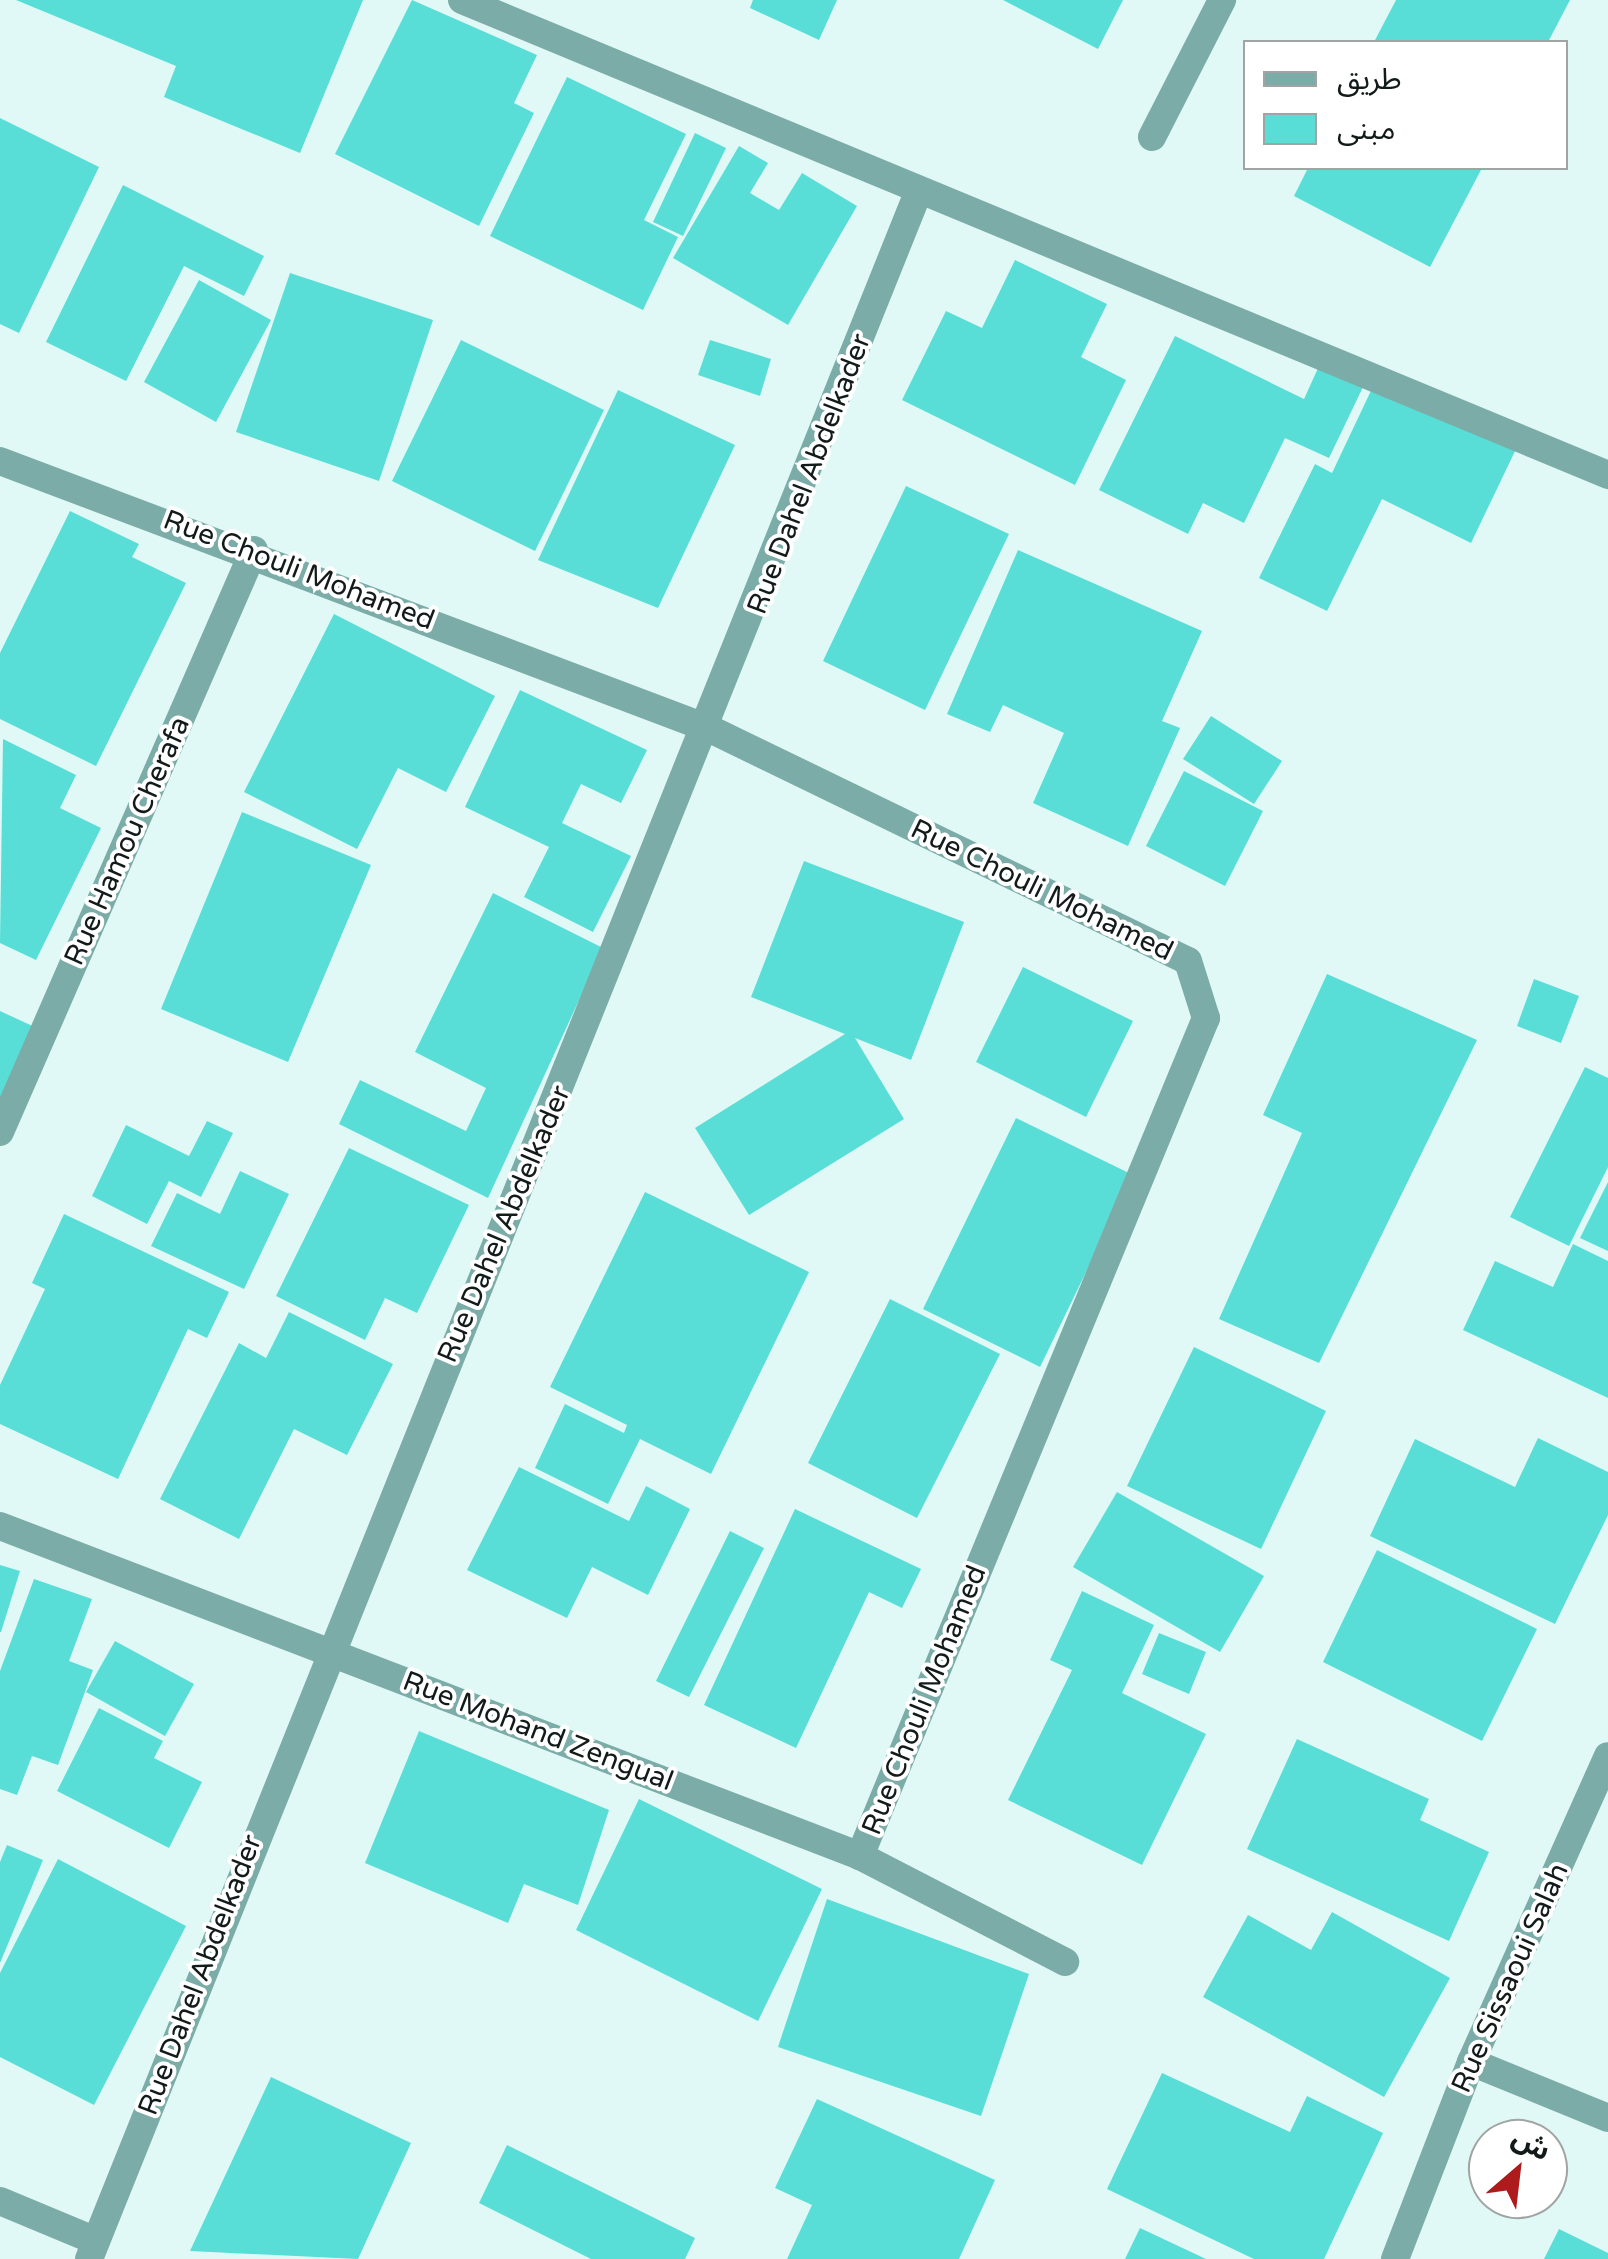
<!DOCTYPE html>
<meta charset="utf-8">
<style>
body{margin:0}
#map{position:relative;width:1608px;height:2259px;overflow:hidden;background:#e1f9f6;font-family:"Varela Round","Noto Sans Arabic",sans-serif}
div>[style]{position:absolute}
.building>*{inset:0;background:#58ded6}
.service>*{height:28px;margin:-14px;padding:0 14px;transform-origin:14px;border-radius:14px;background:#7baca7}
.minor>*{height:28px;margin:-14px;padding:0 14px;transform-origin:14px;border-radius:14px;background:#7baca7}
span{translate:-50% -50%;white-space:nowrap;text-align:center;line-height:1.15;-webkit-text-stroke:8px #fff;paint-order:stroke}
.street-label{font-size:28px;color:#121b1a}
.legend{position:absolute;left:1243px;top:40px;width:325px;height:130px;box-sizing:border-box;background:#fff;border:2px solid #a0a4a3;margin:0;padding:12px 18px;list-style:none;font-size:30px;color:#121b1a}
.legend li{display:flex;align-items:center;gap:20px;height:50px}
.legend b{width:50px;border:2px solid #a0a4a3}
.north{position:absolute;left:1468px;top:2119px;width:100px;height:100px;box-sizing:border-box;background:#fff;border:2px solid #a0a4a3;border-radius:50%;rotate:28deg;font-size:28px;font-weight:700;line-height:40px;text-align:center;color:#121b1a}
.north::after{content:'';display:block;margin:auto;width:35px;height:45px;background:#ad1b1c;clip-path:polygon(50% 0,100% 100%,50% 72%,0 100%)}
</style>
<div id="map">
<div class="building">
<i style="clip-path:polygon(16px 0,363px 0,300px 153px,164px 97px,176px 66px)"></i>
<i style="clip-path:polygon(412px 0,537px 55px,514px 103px,534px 113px,479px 226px,335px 154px)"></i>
<i style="clip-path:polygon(753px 0,837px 0,819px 40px,750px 8px)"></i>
<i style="clip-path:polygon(1003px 0,1123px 0,1098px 49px)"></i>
<i style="clip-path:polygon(1396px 0,1570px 0,1548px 42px,1374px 42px)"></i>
<i style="clip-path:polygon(567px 77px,686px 134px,644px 220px,678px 237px,643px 310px,490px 236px)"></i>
<i style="clip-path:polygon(0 118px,99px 167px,19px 333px,0 324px)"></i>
<i style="clip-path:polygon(695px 133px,726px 148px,683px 236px,653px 222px)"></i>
<i style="clip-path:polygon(739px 146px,768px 163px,750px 193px,779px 210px,802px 173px,857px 206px,788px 325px,673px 258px)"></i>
<i style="clip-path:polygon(1308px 168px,1482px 168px,1430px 267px,1294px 196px)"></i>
<i style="clip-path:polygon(123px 185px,264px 256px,244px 296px,184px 266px,126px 381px,46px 342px)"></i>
<i style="clip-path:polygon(1015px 260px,1107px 304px,1081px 357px,1126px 380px,1075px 485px,902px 400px,946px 311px,982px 328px)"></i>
<i style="clip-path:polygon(290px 273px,433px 320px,379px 481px,236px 432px)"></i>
<i style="clip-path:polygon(199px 280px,271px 320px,216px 422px,144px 382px)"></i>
<i style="clip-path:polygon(1175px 336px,1304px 399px,1319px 366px,1363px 387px,1329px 458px,1285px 438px,1244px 523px,1203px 503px,1188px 534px,1099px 490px)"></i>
<i style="clip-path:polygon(461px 340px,604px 410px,535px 551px,392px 481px)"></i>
<i style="clip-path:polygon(710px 340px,771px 359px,760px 396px,698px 375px)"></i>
<i style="clip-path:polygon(1377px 378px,1517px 447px,1471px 543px,1382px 499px,1327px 611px,1259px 578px,1315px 464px,1332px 473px)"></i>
<i style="clip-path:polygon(618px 390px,735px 445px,658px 608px,538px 560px)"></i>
<i style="clip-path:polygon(906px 486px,1009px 534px,925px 710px,823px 661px)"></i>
<i style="clip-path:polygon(70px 511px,139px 544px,132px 557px,186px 583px,96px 766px,0 719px,0 653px)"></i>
<i style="clip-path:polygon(1018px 550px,1202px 631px,1162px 721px,1180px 728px,1128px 846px,1033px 803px,1064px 733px,1003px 705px,990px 732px,947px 714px)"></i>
<i style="clip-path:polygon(334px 614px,495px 696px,446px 792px,398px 768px,357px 849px,244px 792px)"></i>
<i style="clip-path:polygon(520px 690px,647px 750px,621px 803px,581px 784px,562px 823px,631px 856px,593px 932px,524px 897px,549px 847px,465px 807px)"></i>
<i style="clip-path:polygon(1211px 716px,1282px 761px,1254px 804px,1183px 759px)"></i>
<i style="clip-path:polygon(3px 739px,76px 775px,60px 808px,101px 828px,36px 960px,0 943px)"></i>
<i style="clip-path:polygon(1184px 771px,1263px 811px,1225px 886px,1146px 846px)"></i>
<i style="clip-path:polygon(242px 812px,371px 865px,288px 1062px,161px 1009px)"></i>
<i style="clip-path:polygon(804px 861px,964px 922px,911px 1060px,855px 1038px,904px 1119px,749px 1215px,695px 1128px,845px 1034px,751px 997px)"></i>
<i style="clip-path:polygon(493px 893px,603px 948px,488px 1198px,339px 1124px,360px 1080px,466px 1131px,486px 1088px,415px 1052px)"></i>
<i style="clip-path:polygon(1023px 967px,1133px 1021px,1086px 1117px,976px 1062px)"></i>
<i style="clip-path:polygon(1327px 974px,1477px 1040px,1319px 1363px,1219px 1319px,1302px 1133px,1263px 1115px)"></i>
<i style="clip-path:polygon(1534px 979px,1579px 996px,1561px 1043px,1517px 1026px)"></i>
<i style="clip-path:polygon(0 1011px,39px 1029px,0 1113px)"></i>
<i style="clip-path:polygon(1585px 1067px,1608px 1078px,1608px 1167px,1569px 1246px,1510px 1217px)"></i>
<i style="clip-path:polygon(1016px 1118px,1133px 1175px,1040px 1367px,923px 1309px)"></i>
<i style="clip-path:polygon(207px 1121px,233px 1133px,201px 1197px,169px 1181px,147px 1224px,92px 1196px,126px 1125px,189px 1156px)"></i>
<i style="clip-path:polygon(349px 1148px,469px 1205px,417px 1313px,385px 1298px,365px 1340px,276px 1296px)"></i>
<i style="clip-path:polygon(240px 1171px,289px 1194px,244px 1289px,151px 1246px,177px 1193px,220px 1214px)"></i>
<i style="clip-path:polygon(1608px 1182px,1608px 1251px,1580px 1238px)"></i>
<i style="clip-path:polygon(645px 1192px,809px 1272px,711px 1474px,640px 1439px,608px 1504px,535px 1468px,565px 1404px,624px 1433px,627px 1425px,550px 1387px)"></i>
<i style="clip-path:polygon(64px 1214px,229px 1292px,207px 1338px,188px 1329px,118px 1479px,0 1424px,0 1385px,45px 1289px,32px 1283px)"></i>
<i style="clip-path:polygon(1573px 1244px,1608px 1261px,1608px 1398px,1463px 1330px,1495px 1261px,1553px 1287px)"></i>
<i style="clip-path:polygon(890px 1299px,1000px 1354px,917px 1518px,808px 1463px)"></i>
<i style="clip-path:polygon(289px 1312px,393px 1364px,347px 1455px,294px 1429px,239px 1539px,160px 1499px,239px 1343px,266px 1358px)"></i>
<i style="clip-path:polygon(1194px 1347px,1326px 1411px,1261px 1549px,1127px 1486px)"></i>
<i style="clip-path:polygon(1538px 1438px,1608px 1472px,1608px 1515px,1555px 1624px,1370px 1536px,1415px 1439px,1515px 1487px)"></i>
<i style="clip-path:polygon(519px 1467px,629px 1521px,646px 1486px,690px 1509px,648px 1595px,592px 1567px,567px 1618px,467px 1570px)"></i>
<i style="clip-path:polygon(1117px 1492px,1264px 1576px,1220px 1652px,1073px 1567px)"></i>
<i style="clip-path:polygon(795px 1509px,921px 1569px,902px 1608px,869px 1592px,796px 1748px,704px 1705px)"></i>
<i style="clip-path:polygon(730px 1531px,764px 1548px,689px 1697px,656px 1681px)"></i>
<i style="clip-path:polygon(1377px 1550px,1537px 1629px,1482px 1741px,1323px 1662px)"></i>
<i style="clip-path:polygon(0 1565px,20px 1571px,1px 1632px,0 1632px)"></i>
<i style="clip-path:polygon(34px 1579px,92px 1599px,69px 1661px,93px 1670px,58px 1765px,32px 1756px,17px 1795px,0 1789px,0 1671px)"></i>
<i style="clip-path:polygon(1082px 1591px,1154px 1625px,1122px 1693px,1206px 1734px,1142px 1865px,1008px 1800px,1072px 1670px,1050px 1660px)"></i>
<i style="clip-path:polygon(1159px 1633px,1206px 1652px,1189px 1694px,1142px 1674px)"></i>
<i style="clip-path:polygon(115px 1641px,194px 1684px,165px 1736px,86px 1692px)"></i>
<i style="clip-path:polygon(99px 1708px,163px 1741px,154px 1758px,202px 1782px,169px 1848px,57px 1791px)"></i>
<i style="clip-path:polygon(419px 1731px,609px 1810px,578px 1905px,524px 1884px,508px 1923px,365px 1863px)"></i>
<i style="clip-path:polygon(1297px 1739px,1429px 1799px,1420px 1820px,1489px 1852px,1449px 1941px,1247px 1849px)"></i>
<i style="clip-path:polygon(639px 1799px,822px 1889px,758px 2021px,576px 1930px)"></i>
<i style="clip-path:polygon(7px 1845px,43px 1860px,0 1963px,0 1862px)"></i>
<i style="clip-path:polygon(58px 1859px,186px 1926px,94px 2105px,0 2057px,0 1973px)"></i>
<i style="clip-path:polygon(827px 1899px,1029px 1974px,981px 2116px,778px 2047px)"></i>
<i style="clip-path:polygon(1332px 1912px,1450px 1978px,1384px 2097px,1203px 1997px,1248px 1915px,1311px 1950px)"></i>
<i style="clip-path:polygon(1162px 2073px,1290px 2132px,1307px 2096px,1383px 2133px,1324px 2259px,1254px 2259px,1107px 2189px)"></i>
<i style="clip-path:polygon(271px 2077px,411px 2143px,358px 2259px,190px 2251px)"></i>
<i style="clip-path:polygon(817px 2099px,995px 2180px,959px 2259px,787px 2259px,812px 2205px,775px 2188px)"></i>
<i style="clip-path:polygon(507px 2145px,695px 2238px,685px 2259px,591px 2259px,479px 2203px)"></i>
<i style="clip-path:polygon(1140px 2228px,1206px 2259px,1125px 2259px)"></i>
<i style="clip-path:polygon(1559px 2229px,1608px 2253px,1608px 2259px,1544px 2259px)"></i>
</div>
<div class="service">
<i style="left:1152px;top:137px;width:154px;rotate:-62.9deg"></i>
</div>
<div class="minor">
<i style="left:462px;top:0;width:1241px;rotate:22.51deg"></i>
<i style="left:0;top:461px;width:759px;rotate:20.68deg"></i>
<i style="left:710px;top:729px;width:531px;rotate:25.89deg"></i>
<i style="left:1188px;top:961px;width:60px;rotate:72.5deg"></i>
<i style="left:1206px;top:1018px;width:907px;rotate:112.44deg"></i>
<i style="left:0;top:1132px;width:635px;rotate:-66.42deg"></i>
<i style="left:0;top:1526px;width:921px;rotate:20.99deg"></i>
<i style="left:860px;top:1856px;width:231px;rotate:27.3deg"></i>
<i style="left:1471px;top:2062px;width:148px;rotate:22.2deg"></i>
<i style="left:0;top:2201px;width:104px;rotate:22.6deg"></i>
<i style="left:89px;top:2259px;width:2229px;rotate:-68.14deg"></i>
<i style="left:1395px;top:2259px;width:211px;rotate:-68.9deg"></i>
<i style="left:1471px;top:2062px;width:335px;rotate:-65.9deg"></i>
</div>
<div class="street-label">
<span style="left:809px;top:474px;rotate:-69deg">Rue Dahel Abdelkader</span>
<span style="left:299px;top:570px;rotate:21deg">Rue Chouli Mohamed</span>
<span style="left:127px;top:841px;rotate:-66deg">Rue Hamou Cherafa</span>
<span style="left:1042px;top:890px;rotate:26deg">Rue Chouli Mohamed</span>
<span style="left:504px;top:1224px;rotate:-67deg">Rue Dahel Abdelkader</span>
<span style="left:924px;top:1700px;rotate:-68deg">Rue Chouli Mohamed</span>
<span style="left:538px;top:1731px;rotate:21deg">Rue Mohand Zengual</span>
<span style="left:200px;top:1975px;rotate:-69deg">Rue Dahel Abdelkader</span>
<span style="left:1510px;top:1978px;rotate:-66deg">Rue Sissaoui Salah</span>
</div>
<ul class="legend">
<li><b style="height:12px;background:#7baca7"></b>طريق</li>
<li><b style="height:28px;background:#58ded6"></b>مبنى</li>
</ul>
<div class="north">ش</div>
</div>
